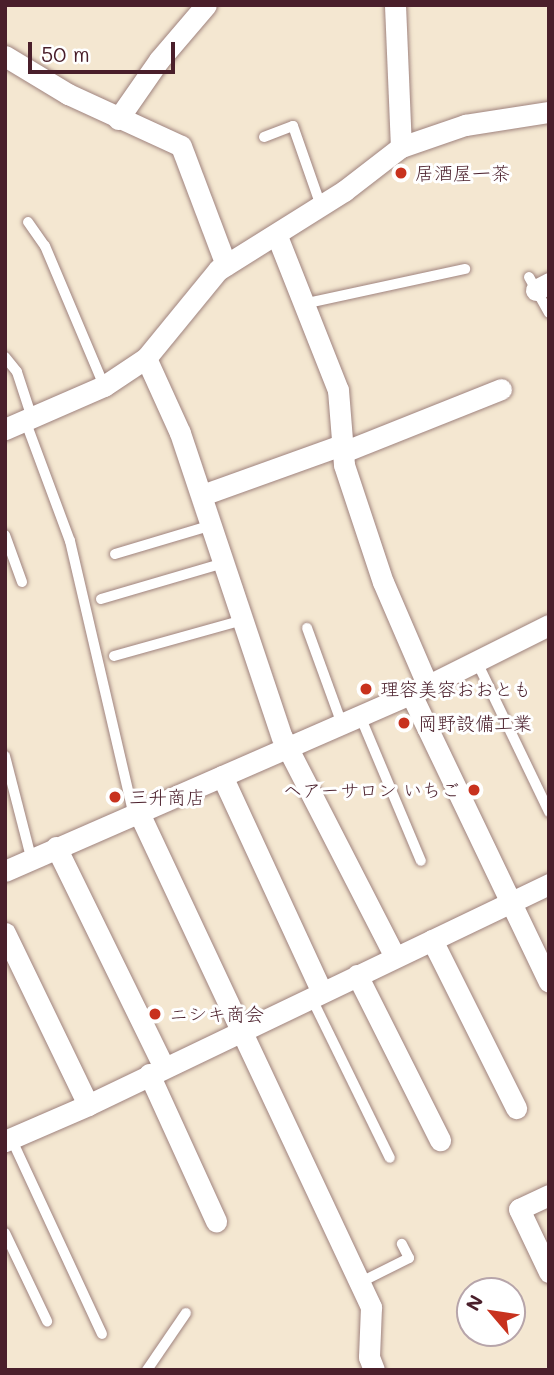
<!DOCTYPE html>
<meta charset="utf-8">
<style>
body{margin:0}
#map{position:relative;width:554px;height:1375px;overflow:hidden;background:#f4e7d1;font-family:Mali,"Klee One",sans-serif}
div>[style]{position:absolute}
.roads{filter:drop-shadow(0 0 2px #9f837e) drop-shadow(0 0 2px #9f837e)}
.service>*{height:10px;margin:-5px;padding:0 5px;transform-origin:5px;border-radius:5px;background:#fff}
.minor>*{height:21px;margin:-10.5px;padding:0 10.5px;transform-origin:10.5px;border-radius:10.5px;background:#fff}
.dots>*{width:19px;height:19px;translate:-50% -50%;box-sizing:border-box;border:4px solid #fff;border-radius:50%}
span{translate:-50% -50%;white-space:nowrap;text-align:center;line-height:1.15;-webkit-text-stroke:6px #fff;paint-order:stroke}
.poi-label{font-size:19px;color:#4a1f2b}
.left{translate:0 -50%;text-align:left}
.right{translate:-100% -50%;text-align:right}
.frame{position:absolute;inset:0;border:7px solid #4a1f2b;pointer-events:none}
.north{position:absolute;left:456px;top:1277px;width:70px;height:70px;box-sizing:border-box;background:#fff;border:2px solid #b7a5aa;border-radius:50%;rotate:299deg;font-size:19px;font-weight:700;line-height:28px;text-align:center;color:#4a1f2b}
.north::after{content:'';display:block;margin:auto;width:24px;height:32px;background:#c8321e;clip-path:polygon(50% 0,100% 100%,50% 72%,0 100%)}
.scale{position:absolute;left:28px;top:42px;width:147px;height:32px;box-sizing:border-box;border:4px solid #4a1f2b;border-top:0;padding-left:9px;font-size:21px;line-height:24px;white-space:nowrap;color:#4a1f2b;-webkit-text-stroke:5px #fff;paint-order:stroke}
</style>
<div id="map">
<div class="roads">
<div class="service">
<i style="left:264px;top:137px;width:31px;rotate:-21deg"></i>
<i style="left:293px;top:126px;width:85px;rotate:70.7deg"></i>
<i style="left:28px;top:222px;width:29px;rotate:55deg"></i>
<i style="left:45px;top:246px;width:152px;rotate:67.1deg"></i>
<i style="left:529px;top:277px;width:41px;rotate:60.9deg"></i>
<i style="left:303px;top:304px;width:166px;rotate:-12.2deg"></i>
<i style="left:5px;top:357px;width:19px;rotate:51deg"></i>
<i style="left:17px;top:372px;width:48px;rotate:71.9deg"></i>
<i style="left:25px;top:420px;width:129px;rotate:69.6deg"></i>
<i style="left:70px;top:541px;width:281px;rotate:76.9deg"></i>
<i style="left:5px;top:535px;width:50px;rotate:70.1deg"></i>
<i style="left:115px;top:554px;width:101px;rotate:-16.6deg"></i>
<i style="left:101px;top:599px;width:128px;rotate:-16.3deg"></i>
<i style="left:307px;top:628px;width:102px;rotate:70deg"></i>
<i style="left:114px;top:656px;width:134px;rotate:-15.6deg"></i>
<i style="left:476px;top:660px;width:169px;rotate:64.3deg"></i>
<i style="left:360px;top:716px;width:157px;rotate:67.2deg"></i>
<i style="left:5px;top:756px;width:104px;rotate:75.6deg"></i>
<i style="left:311px;top:997px;width:179px;rotate:63.9deg"></i>
<i style="left:11px;top:1138px;width:216px;rotate:65.1deg"></i>
<i style="left:5px;top:1233px;width:98px;rotate:64.5deg"></i>
<i style="left:359px;top:1283px;width:56px;rotate:-26.6deg"></i>
<i style="left:409px;top:1258px;width:16px;rotate:-117deg"></i>
<i style="left:147px;top:1370px;width:69px;rotate:-55.6deg"></i>
</div>
<div class="minor">
<i style="left:395px;top:5px;width:142px;rotate:87.6deg"></i>
<i style="left:5px;top:56px;width:74px;rotate:31.1deg"></i>
<i style="left:68px;top:94px;width:124px;rotate:24.7deg"></i>
<i style="left:181px;top:146px;width:127px;rotate:69.3deg"></i>
<i style="left:118px;top:119px;width:72px;rotate:-55.2deg"></i>
<i style="left:159px;top:60px;width:72px;rotate:-49.5deg"></i>
<i style="left:277px;top:236px;width:166px;rotate:68.4deg"></i>
<i style="left:338px;top:390px;width:75px;rotate:85.4deg"></i>
<i style="left:344px;top:465px;width:123px;rotate:71.6deg"></i>
<i style="left:383px;top:582px;width:111px;rotate:66.7deg"></i>
<i style="left:536px;top:290px;width:15px;rotate:-28deg"></i>
<i style="left:146px;top:358px;width:82px;rotate:65.6deg"></i>
<i style="left:180px;top:433px;width:321px;rotate:71.5deg"></i>
<i style="left:282px;top:737px;width:247px;rotate:62.8deg"></i>
<i style="left:5px;top:429px;width:108px;rotate:-23.5deg"></i>
<i style="left:104px;top:386px;width:50px;rotate:-33.7deg"></i>
<i style="left:146px;top:358px;width:114px;rotate:-50.7deg"></i>
<i style="left:218px;top:270px;width:149px;rotate:-32.1deg"></i>
<i style="left:344px;top:191px;width:72px;rotate:-37.7deg"></i>
<i style="left:401px;top:147px;width:68px;rotate:-19deg"></i>
<i style="left:465px;top:125px;width:85px;rotate:-8.8deg"></i>
<i style="left:343px;top:452px;width:170px;rotate:-21.7deg"></i>
<i style="left:202px;top:495px;width:149px;rotate:-19.7deg"></i>
<i style="left:411px;top:694px;width:319px;rotate:64.4deg"></i>
<i style="left:222px;top:776px;width:238px;rotate:65.2deg"></i>
<i style="left:139px;top:813px;width:546px;rotate:64.84deg"></i>
<i style="left:371px;top:1307px;width:50px;rotate:92.3deg"></i>
<i style="left:369px;top:1357px;width:14px;rotate:69deg"></i>
<i style="left:56px;top:847px;width:245px;rotate:63.9deg"></i>
<i style="left:5px;top:871px;width:443px;rotate:-23.6deg"></i>
<i style="left:411px;top:694px;width:154px;rotate:-26.6deg"></i>
<i style="left:5px;top:933px;width:191px;rotate:64.2deg"></i>
<i style="left:432px;top:940px;width:188px;rotate:63.4deg"></i>
<i style="left:357px;top:975px;width:185px;rotate:63.3deg"></i>
<i style="left:149px;top:1074px;width:162px;rotate:65.5deg"></i>
<i style="left:5px;top:1141px;width:90px;rotate:-23.4deg"></i>
<i style="left:88px;top:1105px;width:511px;rotate:-25.61deg"></i>
<i style="left:549px;top:1195px;width:33px;rotate:155deg"></i>
<i style="left:519px;top:1209px;width:70px;rotate:64.5deg"></i>
</div>
</div>
<div class="dots">
<i style="left:401px;top:173px;background:#c8321e"></i>
<i style="left:366px;top:689px;background:#c8321e"></i>
<i style="left:404px;top:723px;background:#c8321e"></i>
<i style="left:474px;top:790px;background:#c8321e"></i>
<i style="left:115px;top:797px;background:#c8321e"></i>
<i style="left:155px;top:1014px;background:#c8321e"></i>
</div>
<div class="poi-label">
<span class="left" style="left:415px;top:173px">居酒屋一茶</span>
<span class="left" style="left:380px;top:689px">理容美容おおとも</span>
<span class="left" style="left:418px;top:723px">岡野設備工業</span>
<span class="right" style="left:460px;top:790px">ヘアーサロン いちご</span>
<span class="left" style="left:129px;top:797px">三升商店</span>
<span class="left" style="left:169px;top:1014px">ニシキ商会</span>
</div>
<div class="frame"></div>
<div class="north">N</div>
<div class="scale">50 m</div>
</div>
